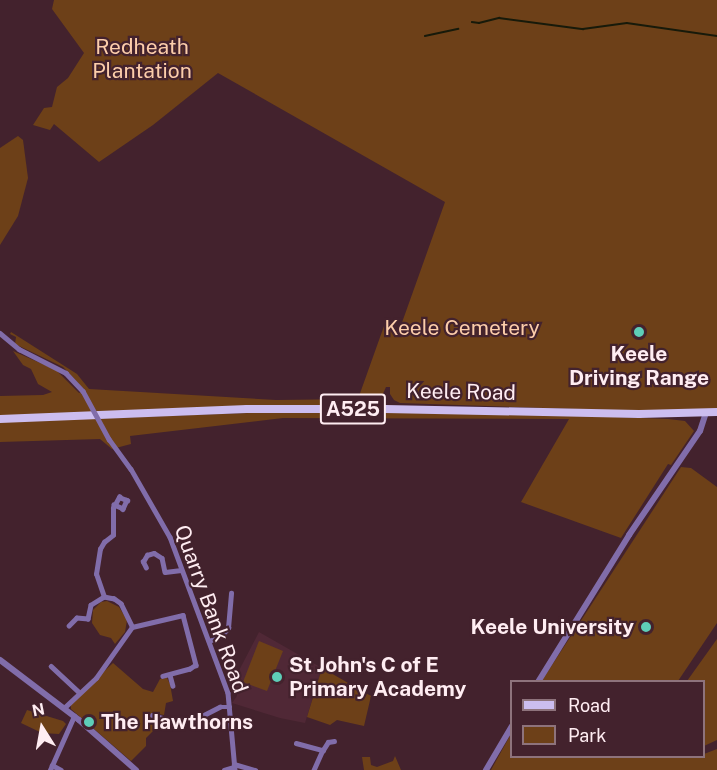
<!DOCTYPE html>
<style>
body{margin:0}
#map{position:relative;width:717px;height:770px;overflow:hidden;background:#43222d;font-family:"Public Sans",sans-serif}
div>[style]{position:absolute}
.built>*{inset:0;background:#502836}
.green>*{inset:0;background:#6d4018}
.stream>*{height:1.5px;margin:-0.75px;padding:0 0.75px;transform-origin:0.75px;border-radius:0.75px;background:#171a0a}
.minor>*{height:4.5px;margin:-2.25px;padding:0 2.25px;transform-origin:2.25px;border-radius:2.25px;background:#816daa}
.tertiary>*{height:6px;margin:-3px;padding:0 3px;transform-origin:3px;border-radius:3px;background:#816daa}
.primary>*{height:8px;margin:-4px;padding:0 4px;transform-origin:4px;border-radius:4px;background:#ccbdef}
.minor-bridge>*{height:4.5px;margin:-2.25px;padding:0 2.25px;transform-origin:2.25px;border-radius:2.25px;background:#816daa}
.dots>*{width:16px;height:16px;translate:-50% -50%;box-sizing:border-box;border:3px solid #43222d;border-radius:50%}
span{translate:-50% -50%;white-space:nowrap;text-align:center;line-height:1.15;-webkit-text-stroke:4.5px #43222d;paint-order:stroke}
.shield-label span{padding:2px 4px;background:#43222d;border:2px solid;border-radius:4px;-webkit-text-stroke-width:0}
.shield-label{font-size:20px;color:#ffedf2;font-weight:700}
.park-label{font-size:21px;color:#fccdaa}
.poi-label{font-size:21px;color:#ffedf2;font-weight:700}
.right{translate:-100% -50%;text-align:right}
.left{translate:0 -50%;text-align:left}
.street-label{font-size:21px;color:#ffedf2}
.legend{position:absolute;left:510px;top:680px;width:195px;height:78px;box-sizing:border-box;background:#43222d;border:2px solid #8e737c;margin:0;padding:8px 10px;list-style:none;font-size:18px;color:#ffedf2}
.legend li{display:flex;align-items:center;gap:12px;height:30px}
.legend b{width:30px;border:2px solid #8e737c}
.north{position:absolute;left:12px;top:698px;width:60px;height:60px;-webkit-text-stroke:4px #43222d;paint-order:stroke;rotate:349deg;font-size:16px;font-weight:700;line-height:24px;text-align:center;color:#ffedf2}
.north::after{content:'';display:block;margin:auto;width:21px;height:27px;background:#ffedf2;clip-path:polygon(50% 0,100% 100%,50% 72%,0 100%)}
</style>
<div id="map">
<div class="built">
<i style="clip-path:polygon(259px 632px,322px 668px,305px 723px,280px 718px,232px 703px,237px 696px,236px 689px,231px 686px)"></i>
</div>
<div class="green">
<i style="clip-path:polygon(54px 0,717px 0,717px 409px,636px 411px,400px 403px,394px 400px,390px 394px,390px 387px,386px 387px,381px 398px,374px 402px,357px 404px,0 416px,0 396px,43px 395px,52px 392px,38px 384px,31px 369px,23px 365px,13px 351px,56px 370px,79px 393px,85px 390px,63px 367px,15px 344px,16px 337px,10px 334px,11px 332px,77px 374px,89px 389px,276px 400px,358px 399px,384px 326px,399px 331px,445px 202px,218px 73px,153px 125px,99px 162px,54px 124px,50px 130px,33px 125px,44px 108px,52px 107px,57px 87px,68px 78px,84px 53px,52px 9px)"></i>
<i style="clip-path:polygon(18px 136px,23px 140px,28px 178px,18px 216px,0 245px,0 148px)"></i>
<i style="clip-path:polygon(279px 412px,533px 414px,668px 419px,685px 421px,694px 431px,671px 465px,668px 464px,621px 538px,521px 502px,569px 419px,283px 418px,130px 436px,131px 444px,112px 449px,100px 439px,0 442px,0 422px)"></i>
<i style="clip-path:polygon(681px 467px,691px 468px,717px 487px,717px 623px,678px 681px,541px 682px)"></i>
<i style="clip-path:polygon(107px 601px,119px 607px,127px 620px,125px 632px,115px 644px,111px 638px,100px 635px,92px 623px,93px 610px,101px 602px)"></i>
<i style="clip-path:polygon(717px 639px,717px 740px,704px 746px,704px 682px,687px 681px)"></i>
<i style="clip-path:polygon(259px 641px,283px 651px,267px 691px,243px 682px)"></i>
<i style="clip-path:polygon(113px 663px,143px 689px,153px 692px,160px 679px,167px 678px,170px 684px,173px 701px,166px 703px,164px 715px,153px 713px,151px 718px,158px 720px,158px 726px,146px 738px,146px 746px,131px 761px,71px 709px,71px 704px,82px 692px)"></i>
<i style="clip-path:polygon(322px 668px,371px 696px,364px 726px,337px 720px,330px 725px,307px 717px)"></i>
<i style="clip-path:polygon(27px 710px,63px 721px,66px 724px,59px 734px,42px 733px,21px 723px)"></i>
<i style="clip-path:polygon(511px 734px,512px 756px,704px 756px,704px 754px,717px 749px,717px 770px,491px 770px)"></i>
<i style="clip-path:polygon(395px 756px,401px 770px,364px 770px,362px 757px,370px 757px,371px 765px,377px 767px,393px 761px)"></i>
</div>
<div class="stream">
<i style="left:472px;top:22px;width:7px;rotate:8deg"></i>
<i style="left:479px;top:23px;width:21px;rotate:-14deg"></i>
<i style="left:499px;top:18px;width:85px;rotate:7.5deg"></i>
<i style="left:583px;top:29px;width:44px;rotate:-7.8deg"></i>
<i style="left:627px;top:23px;width:91px;rotate:8.2deg"></i>
<i style="left:425px;top:36px;width:34px;rotate:-12deg"></i>
</div>
<div class="minor">
<i style="left:0;top:333px;width:25px;rotate:40deg"></i>
<i style="left:19px;top:349px;width:53px;rotate:27.1deg"></i>
<i style="left:66px;top:373px;width:25px;rotate:47deg"></i>
<i style="left:109px;top:439px;width:37px;rotate:54deg"></i>
<i style="left:131px;top:469px;width:78px;rotate:60.2deg"></i>
<i style="left:170px;top:537px;width:166px;rotate:69.6deg"></i>
<i style="left:228px;top:693px;width:77px;rotate:84.8deg"></i>
<i style="left:146px;top:568px;width:7px;rotate:-117deg"></i>
<i style="left:143px;top:562px;width:8px;rotate:-60deg"></i>
<i style="left:147px;top:555px;width:7px;rotate:-16deg"></i>
<i style="left:154px;top:553px;width:9px;rotate:32deg"></i>
<i style="left:162px;top:558px;width:14px;rotate:78deg"></i>
<i style="left:165px;top:572px;width:16px;rotate:-7deg"></i>
<i style="left:104px;top:597px;width:24px;rotate:-109deg"></i>
<i style="left:96px;top:574px;width:25px;rotate:-81deg"></i>
<i style="left:100px;top:549px;width:8px;rotate:-60deg"></i>
<i style="left:104px;top:542px;width:11px;rotate:-38deg"></i>
<i style="left:113px;top:535px;width:27px;rotate:-90deg"></i>
<i style="left:113px;top:508px;width:13px;rotate:-61deg"></i>
<i style="left:119px;top:497px;width:9px;rotate:21deg"></i>
<i style="left:127px;top:500px;width:10px;rotate:114deg"></i>
<i style="left:123px;top:509px;width:10px;rotate:-156deg"></i>
<i style="left:132px;top:627px;width:52px;rotate:-13.2deg"></i>
<i style="left:183px;top:615px;width:52px;rotate:75.4deg"></i>
<i style="left:196px;top:665px;width:7px;rotate:146deg"></i>
<i style="left:190px;top:669px;width:28px;rotate:165deg"></i>
<i style="left:209px;top:641px;width:13px;rotate:-23deg"></i>
<i style="left:221px;top:636px;width:11px;rotate:-49deg"></i>
<i style="left:228px;top:628px;width:35px;rotate:-85deg"></i>
<i style="left:51px;top:666px;width:38px;rotate:43deg"></i>
<i style="left:170px;top:675px;width:11px;rotate:75deg"></i>
<i style="left:64px;top:708px;width:44px;rotate:-43.2deg"></i>
<i style="left:96px;top:678px;width:62px;rotate:-54.8deg"></i>
<i style="left:132px;top:627px;width:25px;rotate:-116deg"></i>
<i style="left:121px;top:604px;width:9px;rotate:-144deg"></i>
<i style="left:114px;top:599px;width:10px;rotate:-169deg"></i>
<i style="left:104px;top:597px;width:15px;rotate:148deg"></i>
<i style="left:91px;top:605px;width:14px;rotate:102deg"></i>
<i style="left:88px;top:619px;width:11px;rotate:-175deg"></i>
<i style="left:77px;top:618px;width:11px;rotate:135deg"></i>
<i style="left:152px;top:715px;width:18px;rotate:16deg"></i>
<i style="left:169px;top:720px;width:25px"></i>
<i style="left:194px;top:720px;width:29px;rotate:-27deg"></i>
<i style="left:220px;top:707px;width:10px"></i>
<i style="left:296px;top:743px;width:28px;rotate:15deg"></i>
<i style="left:323px;top:750px;width:22px;rotate:114deg"></i>
<i style="left:323px;top:750px;width:9px;rotate:-58deg"></i>
<i style="left:328px;top:742px;width:6px;rotate:-9deg"></i>
<i style="left:234px;top:764px;width:22px;rotate:16deg"></i>
<i style="left:52px;top:765px;width:10px;rotate:29deg"></i>
<i style="left:50px;top:770px;width:59px;rotate:-66deg"></i>
<i style="left:224px;top:770px;width:10px;rotate:-17deg"></i>
</div>
<div class="tertiary">
<i style="left:0;top:660px;width:99px;rotate:37.2deg"></i>
<i style="left:79px;top:720px;width:76px;rotate:41.3deg"></i>
<i style="left:538px;top:682px;width:173px;rotate:-58.2deg"></i>
<i style="left:629px;top:535px;width:126px;rotate:-55.7deg"></i>
<i style="left:700px;top:431px;width:19px;rotate:-72deg"></i>
<i style="left:486px;top:770px;width:51px;rotate:-59.4deg"></i>
</div>
<div class="primary">
<i style="left:0;top:419px;width:247px;rotate:-2.3deg"></i>
<i style="left:247px;top:409px;width:138px"></i>
<i style="left:385px;top:409px;width:254px;rotate:1.1deg"></i>
<i style="left:639px;top:414px;width:78px;rotate:-1.5deg"></i>
</div>
<div class="minor-bridge">
<i style="left:83px;top:391px;width:55px;rotate:61.6deg"></i>
</div>
<div class="dots">
<i style="left:639px;top:332px;background:#5eceb8"></i>
<i style="left:646px;top:627px;background:#5eceb8"></i>
<i style="left:277px;top:677px;background:#5eceb8"></i>
<i style="left:89px;top:722px;background:#5eceb8"></i>
</div>
<div class="shield-label">
<span style="left:353px;top:409px">A525</span>
</div>
<div class="park-label">
<span style="left:142px;top:59px">Redheath<br>Plantation</span>
<span style="left:462px;top:328px">Keele Cemetery</span>
</div>
<div class="poi-label">
<span style="left:639px;top:366px">Keele<br>Driving Range</span>
<span class="right" style="left:634px;top:627px">Keele University</span>
<span class="left" style="left:289px;top:677px">St John's C of E<br>Primary Academy</span>
<span class="left" style="left:101px;top:722px">The Hawthorns</span>
</div>
<div class="street-label">
<span style="left:461px;top:392px;rotate:1deg">Keele Road</span>
<span style="left:211px;top:609px;rotate:70deg">Quarry Bank Road</span>
</div>
<ul class="legend">
<li><b style="height:8px;background:#ccbdef"></b>Road</li>
<li><b style="height:16px;background:#6d4018"></b>Park</li>
</ul>
<div class="north">N</div>
</div>
